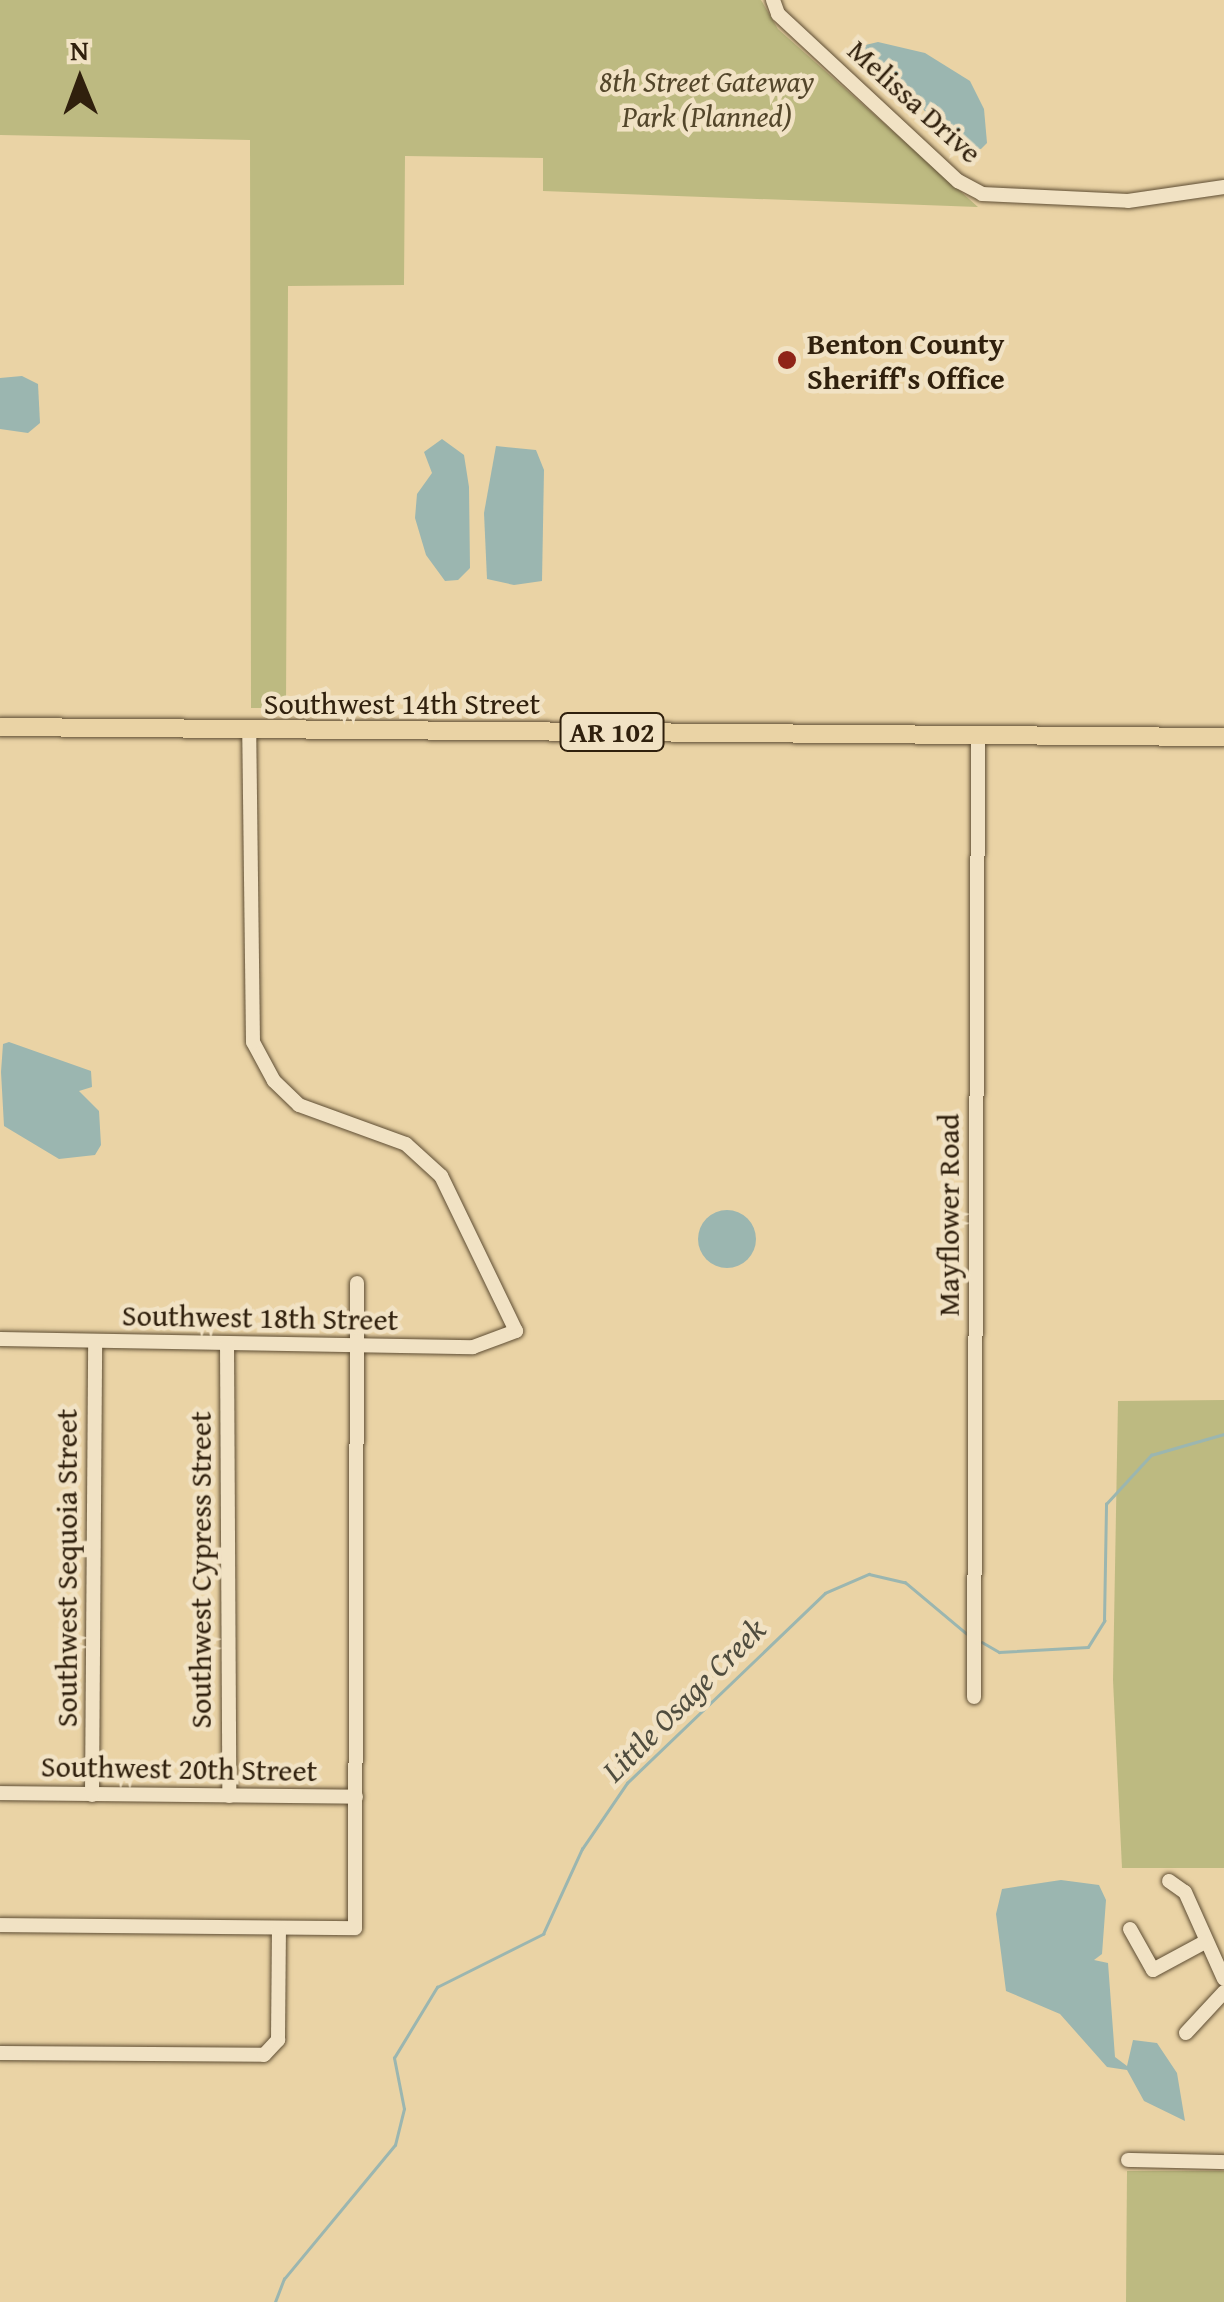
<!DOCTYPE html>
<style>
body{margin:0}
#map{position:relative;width:1224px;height:2302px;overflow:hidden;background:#ead3a5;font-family:"Gentium Book Plus",serif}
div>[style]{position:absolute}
.green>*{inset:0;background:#bdba81}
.water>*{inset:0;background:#9bb6b0}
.round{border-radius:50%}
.stream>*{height:2.5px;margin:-1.25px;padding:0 1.25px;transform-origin:1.25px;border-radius:1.25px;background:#9bb6b0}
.roads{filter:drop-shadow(0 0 2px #5e4d33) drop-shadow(0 0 2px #5e4d33)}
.minor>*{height:14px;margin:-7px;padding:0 7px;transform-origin:7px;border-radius:7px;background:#f1e2c4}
.major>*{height:18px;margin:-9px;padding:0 9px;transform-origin:9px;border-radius:9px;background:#ead3a5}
.dots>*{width:28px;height:28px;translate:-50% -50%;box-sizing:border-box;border:5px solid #f1e2c4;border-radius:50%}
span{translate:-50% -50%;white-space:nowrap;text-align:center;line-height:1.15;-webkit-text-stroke:9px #f1e2c4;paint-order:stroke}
.shield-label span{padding:2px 8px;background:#f1e2c4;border:2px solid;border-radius:8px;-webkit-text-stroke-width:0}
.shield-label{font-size:28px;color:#30200d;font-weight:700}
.park-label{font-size:30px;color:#53462a;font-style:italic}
.street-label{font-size:30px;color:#30200d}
.poi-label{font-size:30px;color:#30200d;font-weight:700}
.left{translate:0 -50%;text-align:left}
.water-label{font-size:32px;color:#504d3e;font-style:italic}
.north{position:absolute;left:30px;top:30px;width:100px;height:100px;-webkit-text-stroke:8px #f1e2c4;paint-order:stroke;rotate:359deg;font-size:28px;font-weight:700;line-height:40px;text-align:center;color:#30200d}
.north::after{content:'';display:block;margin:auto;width:35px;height:45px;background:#30200d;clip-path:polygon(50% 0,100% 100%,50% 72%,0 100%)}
</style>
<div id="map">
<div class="green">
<i style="clip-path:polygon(0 0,761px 0,778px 29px,978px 207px,543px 191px,543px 158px,405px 156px,404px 285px,288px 286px,286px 708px,251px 708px,250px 140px,0 135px)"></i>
<i style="clip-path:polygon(1224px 1400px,1224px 1868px,1122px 1868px,1113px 1680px,1118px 1401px)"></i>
<i style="clip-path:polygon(1127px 2171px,1224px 2171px,1224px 2302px,1126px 2302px)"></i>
</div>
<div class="water">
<i style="clip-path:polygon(878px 42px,925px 53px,970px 81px,984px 109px,987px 143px,981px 149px,964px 148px,857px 47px)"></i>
<i style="clip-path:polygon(22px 376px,38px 384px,40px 423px,28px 433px,0 429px,0 378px)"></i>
<i style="clip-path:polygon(442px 439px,464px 455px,469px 487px,470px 568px,458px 580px,445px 581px,426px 555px,415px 518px,417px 494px,432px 473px,424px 452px)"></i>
<i style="clip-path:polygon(496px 446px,536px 450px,544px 470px,542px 581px,514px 585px,487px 579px,484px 513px)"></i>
<i style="clip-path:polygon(9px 1042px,91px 1071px,92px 1087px,79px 1091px,99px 1111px,101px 1145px,95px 1155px,59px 1159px,4px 1126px,1px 1072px,3px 1044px)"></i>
<i class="round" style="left:698px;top:1210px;width:58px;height:58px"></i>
<i style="clip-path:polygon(1061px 1880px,1099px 1885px,1106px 1900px,1102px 1954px,1094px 1960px,1108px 1963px,1115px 2057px,1127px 2066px,1133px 2040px,1157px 2043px,1177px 2073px,1185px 2121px,1144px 2101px,1127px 2070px,1107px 2067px,1060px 2014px,1006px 1991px,996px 1914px,1002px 1889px)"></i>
</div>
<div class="stream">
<i style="left:982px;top:1642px;width:20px;rotate:30deg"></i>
<i style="left:999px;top:1652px;width:89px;rotate:-3.2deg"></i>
<i style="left:1088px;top:1647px;width:31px;rotate:-58deg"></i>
<i style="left:1104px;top:1621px;width:117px;rotate:-89deg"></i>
<i style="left:1106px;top:1504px;width:67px;rotate:-47.4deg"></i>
<i style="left:1151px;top:1455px;width:76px;rotate:-16deg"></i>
<i style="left:275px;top:2302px;width:25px;rotate:-69deg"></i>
<i style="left:284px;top:2279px;width:174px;rotate:-50.4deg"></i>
<i style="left:395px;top:2145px;width:37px;rotate:-76deg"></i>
<i style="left:404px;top:2109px;width:52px;rotate:-101.1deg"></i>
<i style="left:394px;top:2058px;width:83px;rotate:-58.8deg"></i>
<i style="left:437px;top:1987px;width:119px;rotate:-26.6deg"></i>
<i style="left:543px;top:1934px;width:94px;rotate:-65.4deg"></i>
<i style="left:582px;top:1849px;width:80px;rotate:-55.7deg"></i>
<i style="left:627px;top:1783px;width:274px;rotate:-43.8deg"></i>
<i style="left:825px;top:1593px;width:48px;rotate:-23.4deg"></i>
<i style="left:869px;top:1574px;width:37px;rotate:13deg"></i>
<i style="left:905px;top:1582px;width:80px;rotate:39.9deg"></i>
</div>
<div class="roads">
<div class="minor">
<i style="left:773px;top:0;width:15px;rotate:70deg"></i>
<i style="left:778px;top:14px;width:246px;rotate:42.9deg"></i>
<i style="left:958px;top:181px;width:27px;rotate:28deg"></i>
<i style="left:982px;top:194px;width:146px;rotate:2.7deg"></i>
<i style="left:1128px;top:201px;width:97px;rotate:-8.3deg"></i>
<i style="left:0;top:1339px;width:473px;rotate:1deg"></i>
<i style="left:473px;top:1347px;width:46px;rotate:-20.4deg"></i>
<i style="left:516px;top:1331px;width:172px;rotate:-115.8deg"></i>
<i style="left:441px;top:1176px;width:47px;rotate:-137.6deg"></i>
<i style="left:406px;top:1144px;width:114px;rotate:-160deg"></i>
<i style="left:299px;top:1105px;width:35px;rotate:-136deg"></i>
<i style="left:274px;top:1081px;width:44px;rotate:-118.3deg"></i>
<i style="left:253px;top:1042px;width:313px;rotate:-90.7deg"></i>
<i style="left:227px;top:1344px;width:452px;rotate:89.7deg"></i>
<i style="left:974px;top:1697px;width:962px;rotate:-89.76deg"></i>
<i style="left:0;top:1793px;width:356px;rotate:0.6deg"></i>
<i style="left:92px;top:1795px;width:454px;rotate:-89.6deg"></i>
<i style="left:1169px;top:1881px;width:19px;rotate:35deg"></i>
<i style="left:1185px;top:1892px;width:95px;rotate:65.9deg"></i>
<i style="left:0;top:1925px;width:355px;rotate:0.5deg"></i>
<i style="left:355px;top:1928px;width:645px;rotate:-89.82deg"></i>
<i style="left:1130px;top:1929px;width:47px;rotate:60.7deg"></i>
<i style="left:1153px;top:1970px;width:59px;rotate:-28.3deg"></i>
<i style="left:1186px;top:2033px;width:56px;rotate:-47.2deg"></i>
<i style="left:0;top:2053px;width:264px;rotate:0.4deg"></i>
<i style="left:264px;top:2055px;width:21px;rotate:-47deg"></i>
<i style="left:278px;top:2040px;width:112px;rotate:-89.5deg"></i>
<i style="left:1128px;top:2160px;width:96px;rotate:1.2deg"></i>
</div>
<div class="major">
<i style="left:0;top:727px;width:1224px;rotate:0.47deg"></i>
</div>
</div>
<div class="dots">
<i style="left:787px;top:360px;background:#8f2418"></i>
</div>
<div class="shield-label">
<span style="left:612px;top:732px">AR 102</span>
</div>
<div class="park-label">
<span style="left:707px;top:98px">8th Street Gateway<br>Park (Planned)</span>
</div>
<div class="street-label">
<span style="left:915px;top:101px;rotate:42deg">Melissa Drive</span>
<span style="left:402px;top:703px">Southwest 14th Street</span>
<span style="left:948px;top:1215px;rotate:-90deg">Mayflower Road</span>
<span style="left:260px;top:1317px;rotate:1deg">Southwest 18th Street</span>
<span style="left:66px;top:1568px;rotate:-90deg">Southwest Sequoia Street</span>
<span style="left:200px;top:1570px;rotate:-90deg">Southwest Cypress Street</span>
<span style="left:179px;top:1768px;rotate:1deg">Southwest 20th Street</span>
</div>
<div class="poi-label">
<span class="left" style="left:807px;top:360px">Benton County<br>Sheriff's Office</span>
</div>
<div class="water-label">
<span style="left:684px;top:1700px;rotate:-45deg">Little Osage Creek</span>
</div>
<div class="north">N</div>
</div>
